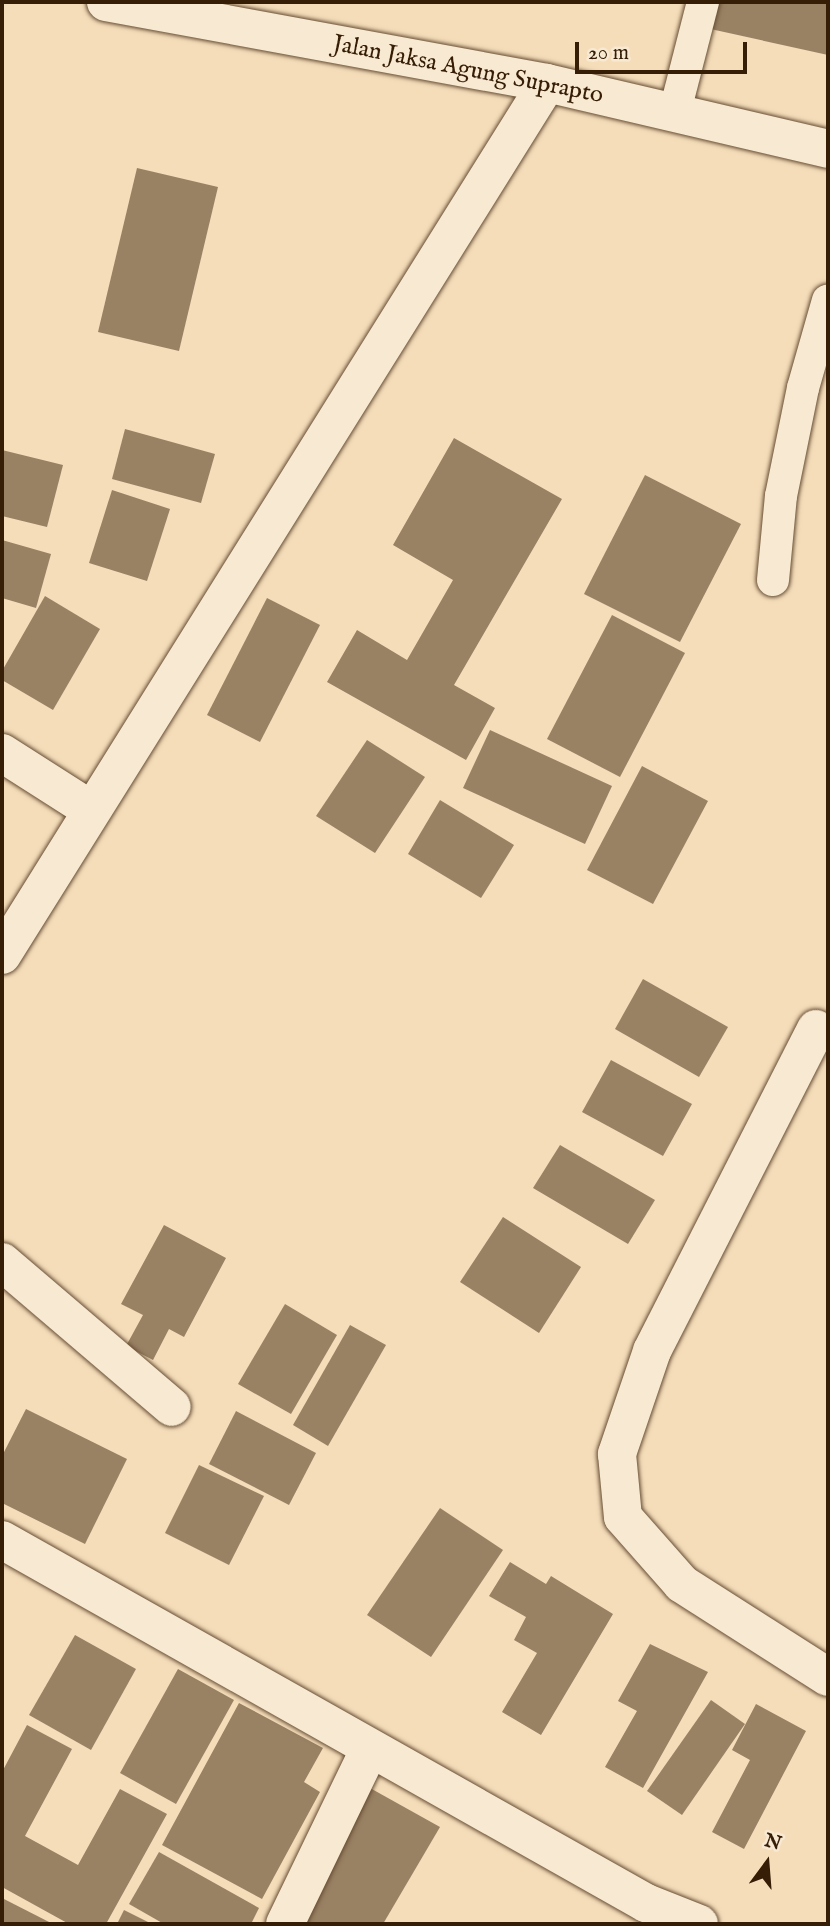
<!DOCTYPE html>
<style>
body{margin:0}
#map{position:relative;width:830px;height:1926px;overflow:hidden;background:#f5ddba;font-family:"IM FELL English",serif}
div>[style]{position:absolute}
.building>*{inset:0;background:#998164}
.roads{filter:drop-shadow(0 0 2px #664d33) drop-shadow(0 0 2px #664d33)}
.lane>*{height:32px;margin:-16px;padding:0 16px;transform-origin:16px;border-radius:16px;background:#f8e9d2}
.street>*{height:38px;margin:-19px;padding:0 19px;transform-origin:19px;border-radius:19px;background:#f8e9d2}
.secondary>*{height:38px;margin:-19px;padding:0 19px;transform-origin:19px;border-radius:19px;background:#f8e9d2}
span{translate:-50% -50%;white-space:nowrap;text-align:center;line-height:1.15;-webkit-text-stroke:5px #f8e9d2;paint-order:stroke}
.street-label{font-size:24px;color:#361d06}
.frame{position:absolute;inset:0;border:4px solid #361d06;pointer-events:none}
.north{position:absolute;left:732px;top:1828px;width:70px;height:70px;-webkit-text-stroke:5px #f8e9d2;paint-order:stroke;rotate:16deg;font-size:19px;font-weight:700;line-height:28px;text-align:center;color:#361d06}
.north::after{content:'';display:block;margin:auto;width:24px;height:32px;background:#361d06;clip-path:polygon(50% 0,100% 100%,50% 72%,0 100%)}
.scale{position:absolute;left:575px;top:42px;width:172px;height:32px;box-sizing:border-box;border:4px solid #361d06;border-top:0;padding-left:9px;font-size:21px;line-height:24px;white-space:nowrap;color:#361d06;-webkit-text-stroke:5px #f8e9d2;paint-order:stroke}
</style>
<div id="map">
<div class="building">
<i style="clip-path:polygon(712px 2px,828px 2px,828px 55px,706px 28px)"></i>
<i style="clip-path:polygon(137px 168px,218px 187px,179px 351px,98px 332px)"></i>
<i style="clip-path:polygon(125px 429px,215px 454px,201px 503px,112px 479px)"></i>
<i style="clip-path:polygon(454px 438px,562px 499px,454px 685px,495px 708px,466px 760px,327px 682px,357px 630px,407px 660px,453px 580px,393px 545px)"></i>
<i style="clip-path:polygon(2px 450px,63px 465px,47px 527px,2px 516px)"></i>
<i style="clip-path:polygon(645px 475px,741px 524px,680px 642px,584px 594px)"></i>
<i style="clip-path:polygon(112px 490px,170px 509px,147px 581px,89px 563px)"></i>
<i style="clip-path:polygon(2px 540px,51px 554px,36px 608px,2px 598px)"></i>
<i style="clip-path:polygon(45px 596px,100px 629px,53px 710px,2px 680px,2px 671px)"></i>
<i style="clip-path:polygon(267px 598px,320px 625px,260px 742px,207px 715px)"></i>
<i style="clip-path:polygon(612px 615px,685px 653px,620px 777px,547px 739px)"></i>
<i style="clip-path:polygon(490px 730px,612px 786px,585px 844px,463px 788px)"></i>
<i style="clip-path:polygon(367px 740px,425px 777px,375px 853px,316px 816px)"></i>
<i style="clip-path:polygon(642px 766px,708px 801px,653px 904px,587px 870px)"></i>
<i style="clip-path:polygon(440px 800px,514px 845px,481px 898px,408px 854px)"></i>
<i style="clip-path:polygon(643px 979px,728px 1027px,699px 1077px,615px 1029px)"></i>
<i style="clip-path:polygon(611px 1060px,692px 1104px,663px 1156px,582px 1112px)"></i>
<i style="clip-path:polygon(560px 1145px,655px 1200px,628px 1244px,533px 1188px)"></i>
<i style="clip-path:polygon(503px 1217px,581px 1267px,539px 1333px,460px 1282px)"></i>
<i style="clip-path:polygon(164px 1225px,226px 1258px,184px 1337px,169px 1329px,153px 1360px,126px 1346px,143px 1315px,121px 1304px)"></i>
<i style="clip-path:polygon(285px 1304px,337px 1335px,291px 1414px,238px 1384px)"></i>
<i style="clip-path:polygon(350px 1325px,386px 1345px,328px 1446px,293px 1425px)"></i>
<i style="clip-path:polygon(26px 1409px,127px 1459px,85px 1544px,2px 1503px,2px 1456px)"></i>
<i style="clip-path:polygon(236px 1411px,316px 1453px,289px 1505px,209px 1464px)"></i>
<i style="clip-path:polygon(199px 1465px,264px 1496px,229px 1565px,165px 1533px)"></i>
<i style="clip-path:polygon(440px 1508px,503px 1550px,431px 1657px,367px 1615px)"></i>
<i style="clip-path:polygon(510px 1562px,546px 1584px,551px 1576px,613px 1614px,541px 1735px,502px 1712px,537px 1653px,514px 1640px,526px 1617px,489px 1596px)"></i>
<i style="clip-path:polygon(75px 1635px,136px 1669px,91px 1750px,29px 1715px)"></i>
<i style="clip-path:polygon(650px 1644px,708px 1672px,643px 1788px,605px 1767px,637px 1711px,618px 1701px)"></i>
<i style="clip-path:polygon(178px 1669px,234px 1700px,176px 1804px,120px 1773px)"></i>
<i style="clip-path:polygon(711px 1700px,745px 1724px,682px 1815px,647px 1791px)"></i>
<i style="clip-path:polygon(239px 1703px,323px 1748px,304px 1782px,320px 1792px,262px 1899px,162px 1845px)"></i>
<i style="clip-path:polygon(756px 1704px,806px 1731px,744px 1849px,712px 1832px,750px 1760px,732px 1750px)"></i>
<i style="clip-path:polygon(27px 1725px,72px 1749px,25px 1836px,78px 1865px,120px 1789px,167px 1814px,106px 1924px,69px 1924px,2px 1887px,2px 1772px)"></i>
<i style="clip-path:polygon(370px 1788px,440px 1827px,383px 1924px,295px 1924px)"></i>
<i style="clip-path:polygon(159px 1852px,259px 1908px,251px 1924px,164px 1924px,129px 1904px)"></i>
<i style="clip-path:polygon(2px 1898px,53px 1924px,2px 1924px)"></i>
<i style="clip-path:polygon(124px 1910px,152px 1924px,117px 1924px)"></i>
</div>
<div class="roads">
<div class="lane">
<i style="left:675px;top:111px;width:113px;rotate:-75.6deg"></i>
<i style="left:773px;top:580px;width:84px;rotate:-84.6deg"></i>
<i style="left:781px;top:496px;width:110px;rotate:-78.5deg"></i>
<i style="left:803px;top:388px;width:91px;rotate:-74.1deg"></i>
</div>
<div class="street">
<i style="left:2px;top:753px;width:106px;rotate:32.6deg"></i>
<i style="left:2px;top:955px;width:1028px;rotate:-57.99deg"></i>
<i style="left:816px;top:1029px;width:361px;rotate:117deg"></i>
<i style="left:652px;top:1351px;width:109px;rotate:108.8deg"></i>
<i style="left:617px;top:1454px;width:63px;rotate:84.6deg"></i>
<i style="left:623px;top:1517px;width:89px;rotate:48.6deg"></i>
<i style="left:682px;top:1584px;width:173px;rotate:32.5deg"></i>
<i style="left:2px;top:1262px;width:223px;rotate:40.5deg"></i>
<i style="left:2px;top:1540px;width:739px;rotate:29.41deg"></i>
<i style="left:646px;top:1903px;width:57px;rotate:21.6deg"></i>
<i style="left:285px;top:1924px;width:195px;rotate:-64.2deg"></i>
</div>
<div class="secondary">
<i style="left:106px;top:2px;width:448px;rotate:10.4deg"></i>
<i style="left:547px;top:83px;width:289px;rotate:13.2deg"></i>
</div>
</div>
<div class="street-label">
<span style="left:468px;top:70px;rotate:11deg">Jalan Jaksa Agung Suprapto</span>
</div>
<div class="frame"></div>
<div class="north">N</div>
<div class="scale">20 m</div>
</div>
